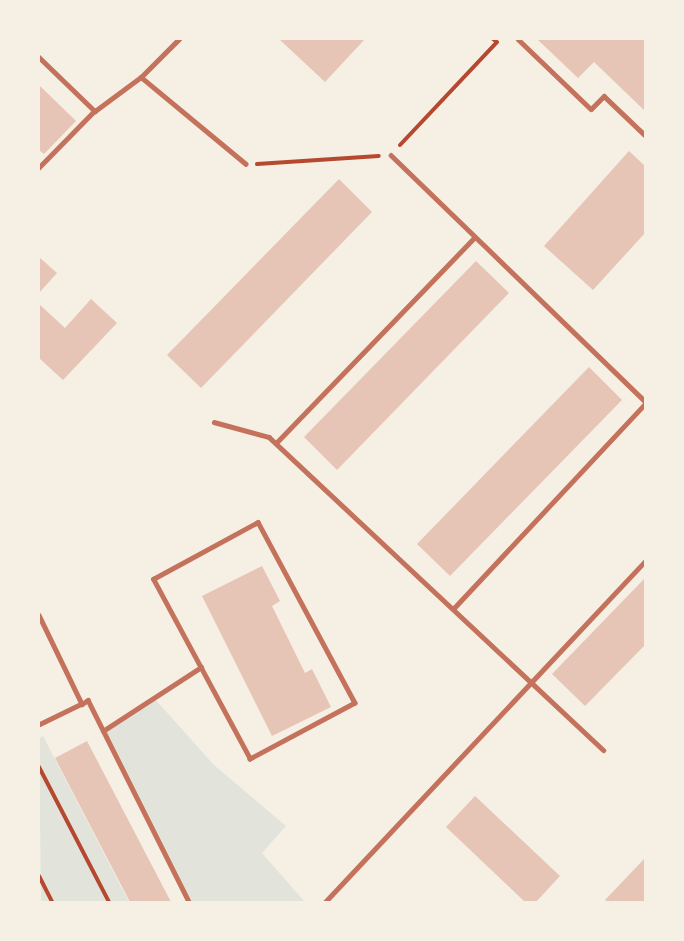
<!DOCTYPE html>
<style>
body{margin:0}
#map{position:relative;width:684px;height:941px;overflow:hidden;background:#f6efe4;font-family:"IBM Plex Sans",sans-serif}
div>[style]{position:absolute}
.green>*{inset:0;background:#e2e4dc}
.building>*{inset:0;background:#e6c5b7}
.path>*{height:4px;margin:-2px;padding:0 2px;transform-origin:2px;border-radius:2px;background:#b5482f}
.service>*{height:4.5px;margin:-2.25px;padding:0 2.25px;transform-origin:2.25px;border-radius:2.25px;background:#c5725c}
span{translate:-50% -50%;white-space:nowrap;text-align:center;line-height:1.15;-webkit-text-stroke:4.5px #f6efe4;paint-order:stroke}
.frame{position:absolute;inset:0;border:40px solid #f6efe4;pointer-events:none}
</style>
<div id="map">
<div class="green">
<i style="clip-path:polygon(154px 698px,214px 765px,286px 826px,262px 853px,305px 902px,190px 902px,103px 731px)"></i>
<i style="clip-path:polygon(43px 736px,129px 902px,41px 902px,39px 738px)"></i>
</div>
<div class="building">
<i style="clip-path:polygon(279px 39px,365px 39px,325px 82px)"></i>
<i style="clip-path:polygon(537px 39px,645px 39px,645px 111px,594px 62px,578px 78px)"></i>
<i style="clip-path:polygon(39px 85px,76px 121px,44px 154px,39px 150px)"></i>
<i style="clip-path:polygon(629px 151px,645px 166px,645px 233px,593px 290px,544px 246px)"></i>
<i style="clip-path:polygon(339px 179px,372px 212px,201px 388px,167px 355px)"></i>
<i style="clip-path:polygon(39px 257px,57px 273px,39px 293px)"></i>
<i style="clip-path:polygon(476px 261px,509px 293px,337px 470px,304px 437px)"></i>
<i style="clip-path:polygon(91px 299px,117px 323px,63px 380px,39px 358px,39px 304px,65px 328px)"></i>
<i style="clip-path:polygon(589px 367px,622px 400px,450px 576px,417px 544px)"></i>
<i style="clip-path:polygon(262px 566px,280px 601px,272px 606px,305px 673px,312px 669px,331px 707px,272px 736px,202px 596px)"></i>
<i style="clip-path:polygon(645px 578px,645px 645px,585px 706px,552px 674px)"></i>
<i style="clip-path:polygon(87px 741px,171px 902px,130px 902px,55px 758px)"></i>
<i style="clip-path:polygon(475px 796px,560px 876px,536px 902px,525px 902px,446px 827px)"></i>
<i style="clip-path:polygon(645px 858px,645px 902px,608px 902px,605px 900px)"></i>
</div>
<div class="path">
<i style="left:400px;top:145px;width:141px;rotate:-46.7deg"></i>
<i style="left:497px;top:42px;width:5px;rotate:-143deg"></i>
<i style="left:257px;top:164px;width:122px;rotate:-3.8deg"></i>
<i style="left:39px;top:767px;width:152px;rotate:62.6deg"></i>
<i style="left:39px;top:876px;width:29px;rotate:63deg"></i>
</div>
<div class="service">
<i style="left:518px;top:39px;width:101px;rotate:43.8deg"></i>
<i style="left:591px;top:109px;width:18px;rotate:-45deg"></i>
<i style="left:604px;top:96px;width:57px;rotate:43.6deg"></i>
<i style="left:39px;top:57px;width:78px;rotate:44deg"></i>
<i style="left:95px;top:111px;width:80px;rotate:134.5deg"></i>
<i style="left:141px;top:77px;width:136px;rotate:39.6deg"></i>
<i style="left:95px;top:111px;width:57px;rotate:-36.5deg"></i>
<i style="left:141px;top:77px;width:54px;rotate:-45deg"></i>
<i style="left:391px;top:155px;width:354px;rotate:44.1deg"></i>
<i style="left:214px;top:422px;width:57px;rotate:15.3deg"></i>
<i style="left:269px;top:437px;width:458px;rotate:43.1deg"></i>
<i style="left:276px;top:443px;width:286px;rotate:-46deg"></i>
<i style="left:258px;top:522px;width:205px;rotate:61.8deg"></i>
<i style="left:355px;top:703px;width:119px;rotate:151.9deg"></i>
<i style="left:250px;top:759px;width:204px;rotate:-118.3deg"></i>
<i style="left:153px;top:579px;width:119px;rotate:-28.5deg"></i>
<i style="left:453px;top:609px;width:281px;rotate:-46.9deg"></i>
<i style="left:39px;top:615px;width:99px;rotate:64.2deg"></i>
<i style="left:82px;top:704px;width:48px;rotate:154deg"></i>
<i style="left:82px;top:704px;width:7px;rotate:-34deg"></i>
<i style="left:88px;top:700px;width:226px;rotate:63.4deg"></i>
<i style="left:103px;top:731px;width:117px;rotate:-33.1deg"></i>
<i style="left:325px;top:902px;width:468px;rotate:-46.8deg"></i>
</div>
<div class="frame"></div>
</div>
